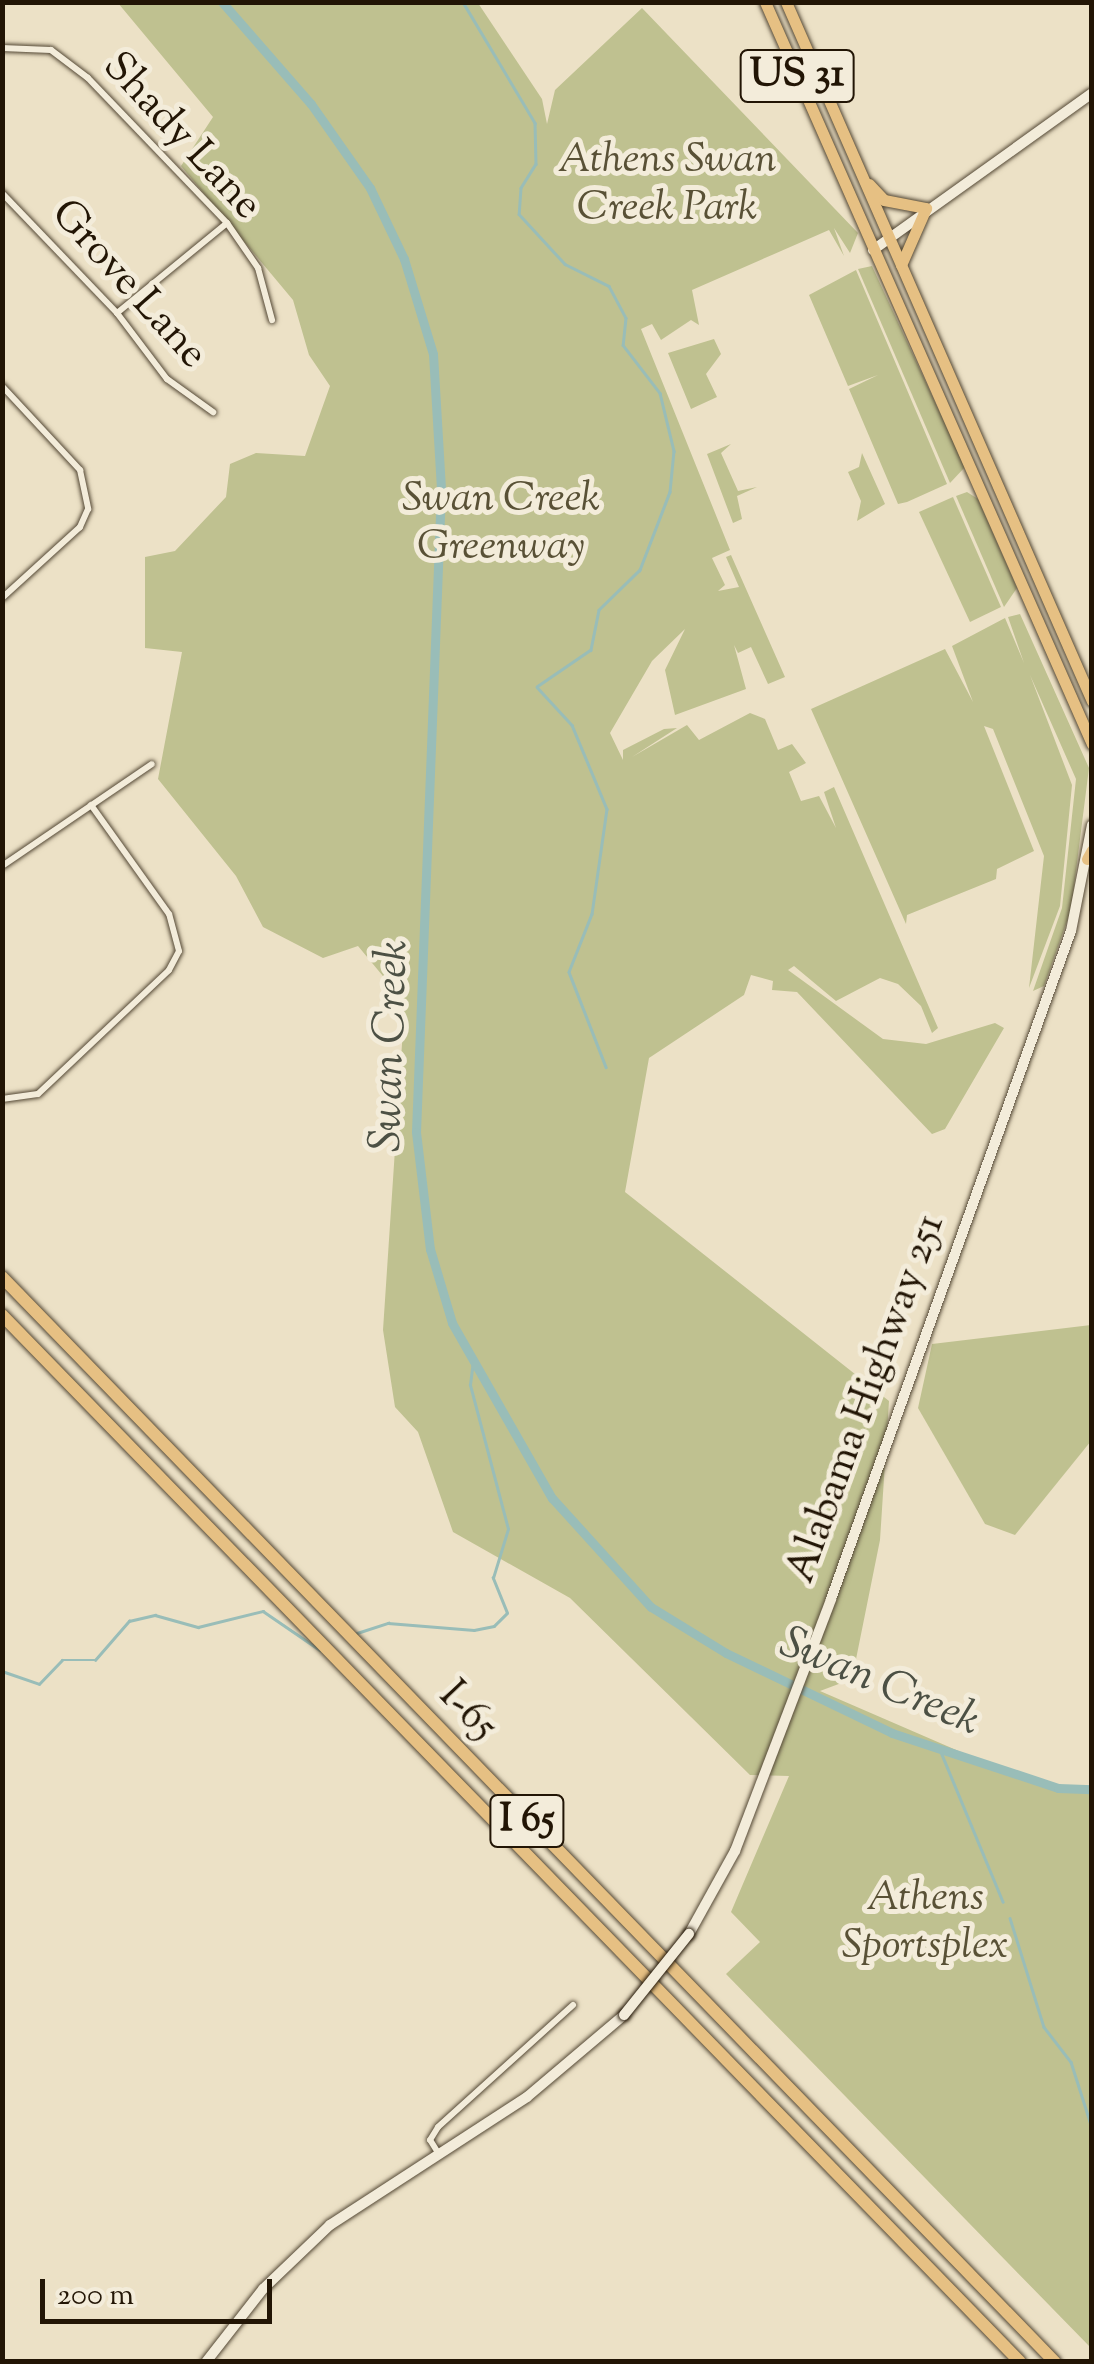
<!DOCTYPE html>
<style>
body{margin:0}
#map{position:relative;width:1094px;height:2364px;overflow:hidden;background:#ece1c6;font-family:"Sorts Mill Goudy",serif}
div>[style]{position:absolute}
.green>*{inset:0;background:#bfc190}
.stream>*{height:2.5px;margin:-1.25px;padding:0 1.25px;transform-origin:1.25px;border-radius:1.25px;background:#99bdb8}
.canal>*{height:9px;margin:-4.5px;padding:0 4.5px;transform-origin:4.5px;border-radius:4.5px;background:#99bdb8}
.roads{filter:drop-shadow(0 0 2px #544835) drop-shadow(0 0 2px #544835)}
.street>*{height:6px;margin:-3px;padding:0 3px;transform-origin:3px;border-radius:3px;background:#f3ecda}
.secondary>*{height:10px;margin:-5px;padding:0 5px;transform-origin:5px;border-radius:5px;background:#f3ecda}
.primary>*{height:11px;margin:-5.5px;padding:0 5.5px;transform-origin:5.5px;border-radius:5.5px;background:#e6c083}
.highway>*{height:12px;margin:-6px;padding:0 6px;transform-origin:6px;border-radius:6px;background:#e6c083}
.bridges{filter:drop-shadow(0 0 2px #221505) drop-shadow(0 0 2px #221505)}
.secondary-bridge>*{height:10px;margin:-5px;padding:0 5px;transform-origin:5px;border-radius:5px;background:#f3ecda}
span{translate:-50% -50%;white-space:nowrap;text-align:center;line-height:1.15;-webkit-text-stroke:10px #f3ecda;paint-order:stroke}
.shield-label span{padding:2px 8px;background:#f3ecda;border:2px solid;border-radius:8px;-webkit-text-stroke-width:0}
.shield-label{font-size:40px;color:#221505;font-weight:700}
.street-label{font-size:42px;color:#221505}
.park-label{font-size:42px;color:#595136;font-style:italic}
.water-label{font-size:45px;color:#4c5044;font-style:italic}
.frame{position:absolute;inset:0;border:5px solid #221505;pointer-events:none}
.scale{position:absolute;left:40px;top:2279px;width:232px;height:45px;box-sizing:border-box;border:5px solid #221505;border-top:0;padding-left:12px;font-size:30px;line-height:35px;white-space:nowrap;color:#221505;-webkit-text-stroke:8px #f3ecda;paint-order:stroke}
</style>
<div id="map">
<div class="green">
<i style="clip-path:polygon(118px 3px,478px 3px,542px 99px,547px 124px,555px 90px,642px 8px,858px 233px,850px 253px,834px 228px,844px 256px,829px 230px,692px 290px,699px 325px,691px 320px,661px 340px,652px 324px,641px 329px,730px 550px,712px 558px,725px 585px,718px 591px,739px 587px,726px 557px,731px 555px,785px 677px,768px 684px,751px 647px,738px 653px,734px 645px,746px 689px,675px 715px,665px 670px,685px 629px,652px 661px,610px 733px,623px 760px,623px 750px,664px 729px,677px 728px,632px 757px,687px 725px,699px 740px,750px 713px,765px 719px,778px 750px,792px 744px,806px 763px,789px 772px,801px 801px,819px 796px,836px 828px,824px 792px,834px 787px,938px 1028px,932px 1033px,921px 1006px,898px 984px,880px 978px,836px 1001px,794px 966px,788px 970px,883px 1039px,926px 1044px,995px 1023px,1004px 1028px,945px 1129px,932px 1134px,797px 992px,772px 990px,773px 981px,751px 975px,744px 995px,649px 1058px,625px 1192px,889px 1401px,880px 1540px,852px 1679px,820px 1691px,1023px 1779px,1091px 1790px,1091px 2348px,726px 1974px,760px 1942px,731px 1912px,789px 1776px,750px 1775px,570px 1598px,453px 1532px,418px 1432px,395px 1407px,383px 1330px,403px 1029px,392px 987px,358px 946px,323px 958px,263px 927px,236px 876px,158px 779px,182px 652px,145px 648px,145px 557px,175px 551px,226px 497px,230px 464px,256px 453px,305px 456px,330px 386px,309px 355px,293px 300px,181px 166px,213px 117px)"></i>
<i style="clip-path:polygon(872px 266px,965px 467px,950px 483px,858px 269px)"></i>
<i style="clip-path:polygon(856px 270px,947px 484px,907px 502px,898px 504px,849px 389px,878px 375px,848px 386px,809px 295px)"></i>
<i style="clip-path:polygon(714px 339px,721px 354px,706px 374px,717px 397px,691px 409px,668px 353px)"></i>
<i style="clip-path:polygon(731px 444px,721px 453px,738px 491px,757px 487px,737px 496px,742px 519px,733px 523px,707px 454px)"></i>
<i style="clip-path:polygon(862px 453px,885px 504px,857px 521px,861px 501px,848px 472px,859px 467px)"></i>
<i style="clip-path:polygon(967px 492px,978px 499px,1017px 588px,1004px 607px,956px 496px)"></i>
<i style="clip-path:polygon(953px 497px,1001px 607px,970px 622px,919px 512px)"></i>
<i style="clip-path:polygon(1020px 614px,1089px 768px,1071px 910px,1044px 986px,1033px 991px,1062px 908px,1076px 779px,1030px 675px,1072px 785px,1060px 906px,1029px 988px,1044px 856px,993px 729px,984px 726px,1034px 851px,997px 869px,996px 879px,907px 915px,906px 924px,811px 709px,945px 649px,973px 702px,952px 646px,1005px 618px,1024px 663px,1008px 617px)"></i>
<i style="clip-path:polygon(1091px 1325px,1091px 1441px,1015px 1535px,985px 1524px,918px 1408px,932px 1344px)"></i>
</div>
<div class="stream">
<i style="left:463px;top:2px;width:141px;rotate:59.2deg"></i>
<i style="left:535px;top:123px;width:41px;rotate:88.6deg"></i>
<i style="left:536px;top:164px;width:28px;rotate:122deg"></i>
<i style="left:521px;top:188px;width:26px;rotate:94deg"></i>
<i style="left:519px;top:214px;width:68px;rotate:47.4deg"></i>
<i style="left:565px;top:264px;width:49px;rotate:26.6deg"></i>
<i style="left:609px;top:286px;width:36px;rotate:62deg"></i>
<i style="left:626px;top:318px;width:27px;rotate:96deg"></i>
<i style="left:623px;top:345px;width:61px;rotate:52.4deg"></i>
<i style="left:660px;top:393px;width:60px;rotate:76.4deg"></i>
<i style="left:674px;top:451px;width:41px;rotate:95.6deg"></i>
<i style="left:670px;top:492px;width:84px;rotate:111deg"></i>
<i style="left:640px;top:570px;width:57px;rotate:135.7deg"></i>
<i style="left:599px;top:610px;width:41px;rotate:101.3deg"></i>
<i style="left:591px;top:650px;width:65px;rotate:145.6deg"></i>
<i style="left:537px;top:687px;width:52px;rotate:47.4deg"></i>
<i style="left:572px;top:725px;width:91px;rotate:67.4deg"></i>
<i style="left:607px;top:809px;width:106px;rotate:98.1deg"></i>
<i style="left:592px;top:914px;width:62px;rotate:111.6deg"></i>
<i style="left:569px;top:972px;width:102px;rotate:68.7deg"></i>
<i style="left:357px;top:1633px;width:33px;rotate:-18deg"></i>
<i style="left:388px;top:1623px;width:86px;rotate:4.7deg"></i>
<i style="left:474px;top:1630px;width:20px;rotate:-11deg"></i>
<i style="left:494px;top:1626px;width:18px;rotate:-45deg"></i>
<i style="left:507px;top:1613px;width:38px;rotate:-112deg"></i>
<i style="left:493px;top:1578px;width:51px;rotate:-73deg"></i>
<i style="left:508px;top:1529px;width:149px;rotate:-104.8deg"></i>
<i style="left:470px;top:1385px;width:23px;rotate:-83deg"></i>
<i style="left:2px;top:1671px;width:39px;rotate:19deg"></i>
<i style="left:39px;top:1684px;width:33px;rotate:-46deg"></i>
<i style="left:62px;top:1660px;width:33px"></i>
<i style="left:95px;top:1660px;width:52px;rotate:-48.9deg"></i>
<i style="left:129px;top:1621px;width:27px;rotate:-13deg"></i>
<i style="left:155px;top:1615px;width:45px;rotate:15.6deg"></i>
<i style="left:198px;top:1627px;width:67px;rotate:-13.8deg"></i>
<i style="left:263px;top:1611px;width:69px;rotate:34.4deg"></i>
<i style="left:941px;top:1752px;width:162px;rotate:67.5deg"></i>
<i style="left:1010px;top:1918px;width:114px;rotate:72.7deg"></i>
<i style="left:1044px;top:2027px;width:44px;rotate:52.4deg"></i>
<i style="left:1071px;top:2062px;width:69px;rotate:72.3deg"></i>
</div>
<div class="canal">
<i style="left:222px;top:2px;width:135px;rotate:48.9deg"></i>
<i style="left:311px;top:104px;width:103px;rotate:54.9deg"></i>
<i style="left:370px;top:188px;width:79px;rotate:64.4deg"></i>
<i style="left:404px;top:259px;width:99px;rotate:73deg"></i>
<i style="left:433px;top:354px;width:136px;rotate:86.6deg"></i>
<i style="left:441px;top:490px;width:642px;rotate:92.23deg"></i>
<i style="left:416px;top:1132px;width:118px;rotate:83.2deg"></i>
<i style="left:430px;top:1249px;width:77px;rotate:73.4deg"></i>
<i style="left:452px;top:1323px;width:202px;rotate:60.3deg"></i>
<i style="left:552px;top:1498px;width:147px;rotate:47.8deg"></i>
<i style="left:651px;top:1607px;width:88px;rotate:31.5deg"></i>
<i style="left:726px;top:1653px;width:184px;rotate:25.7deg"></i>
<i style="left:892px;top:1733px;width:175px;rotate:18.3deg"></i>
<i style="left:1058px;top:1788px;width:34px;rotate:2deg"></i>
</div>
<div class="roads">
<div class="street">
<i style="left:2px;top:48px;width:49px;rotate:2.3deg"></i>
<i style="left:51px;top:50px;width:46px;rotate:37.1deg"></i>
<i style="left:88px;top:78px;width:201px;rotate:46.2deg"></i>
<i style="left:227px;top:223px;width:55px;rotate:55.4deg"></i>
<i style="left:258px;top:268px;width:54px;rotate:74.9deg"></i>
<i style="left:2px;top:193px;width:166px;rotate:46.2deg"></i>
<i style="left:117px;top:313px;width:83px;rotate:52.9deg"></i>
<i style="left:167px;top:379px;width:57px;rotate:35.7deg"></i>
<i style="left:117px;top:313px;width:142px;rotate:-39.3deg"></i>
<i style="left:2px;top:386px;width:115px;rotate:47.1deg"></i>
<i style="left:80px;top:470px;width:40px;rotate:78deg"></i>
<i style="left:88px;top:509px;width:20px;rotate:114deg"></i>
<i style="left:80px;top:527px;width:105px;rotate:137.7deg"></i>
<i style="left:2px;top:866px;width:181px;rotate:-34.2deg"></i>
<i style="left:2px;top:1099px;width:36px;rotate:-8deg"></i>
<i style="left:38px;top:1094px;width:180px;rotate:-43.4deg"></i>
<i style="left:169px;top:970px;width:21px;rotate:-62deg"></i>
<i style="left:179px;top:951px;width:38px;rotate:-105deg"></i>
<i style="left:169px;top:914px;width:134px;rotate:-125.6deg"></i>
<i style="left:437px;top:2151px;width:13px;rotate:-122deg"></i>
<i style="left:430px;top:2140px;width:15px;rotate:-58deg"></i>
<i style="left:438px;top:2127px;width:182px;rotate:-42.1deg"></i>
</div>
<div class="secondary">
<i style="left:873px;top:250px;width:269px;rotate:-35.6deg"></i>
<i style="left:689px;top:1934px;width:95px;rotate:-61deg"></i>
<i style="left:735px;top:1851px;width:270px;rotate:-69.1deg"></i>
<i style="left:831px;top:1599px;width:710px;rotate:-70.24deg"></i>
<i style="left:1071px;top:931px;width:108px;rotate:-78.8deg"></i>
<i style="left:206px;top:2362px;width:93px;rotate:-52deg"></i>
<i style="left:263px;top:2289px;width:93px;rotate:-43.7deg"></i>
<i style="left:330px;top:2225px;width:235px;rotate:-33deg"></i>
<i style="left:527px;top:2097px;width:127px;rotate:-40.2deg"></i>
</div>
<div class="primary">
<i style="left:765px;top:2px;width:811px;rotate:66.22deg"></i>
<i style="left:786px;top:2px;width:763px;rotate:66.36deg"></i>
<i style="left:869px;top:184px;width:22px;rotate:47deg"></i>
<i style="left:884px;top:200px;width:43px;rotate:10.8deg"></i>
<i style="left:901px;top:265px;width:62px;rotate:-66.3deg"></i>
<i style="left:1087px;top:859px;width:10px;rotate:-61deg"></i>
</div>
<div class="highway">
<i style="left:2px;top:1277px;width:1512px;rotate:45.86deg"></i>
<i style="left:2px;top:1315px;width:1460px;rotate:45.8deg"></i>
</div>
</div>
<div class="bridges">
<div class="secondary-bridge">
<i style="left:624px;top:2015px;width:104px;rotate:-51.3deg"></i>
</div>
</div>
<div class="shield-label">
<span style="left:797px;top:76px">US 31</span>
<span style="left:527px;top:1821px">I 65</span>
</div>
<div class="street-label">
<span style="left:181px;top:137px;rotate:47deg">Shady Lane</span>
<span style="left:128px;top:285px;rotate:48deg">Grove Lane</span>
<span style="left:867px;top:1399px;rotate:-70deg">Alabama Highway 251</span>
<span style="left:467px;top:1712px;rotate:46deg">I-65</span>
</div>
<div class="park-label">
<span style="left:667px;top:185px">Athens Swan<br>Creek Park</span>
<span style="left:501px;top:524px">Swan Creek<br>Greenway</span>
<span style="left:925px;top:1923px">Athens<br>Sportsplex</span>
</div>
<div class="water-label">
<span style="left:392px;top:1046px;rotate:-88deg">Swan Creek</span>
<span style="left:879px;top:1684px;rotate:23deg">Swan Creek</span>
</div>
<div class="frame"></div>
<div class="scale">200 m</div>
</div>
